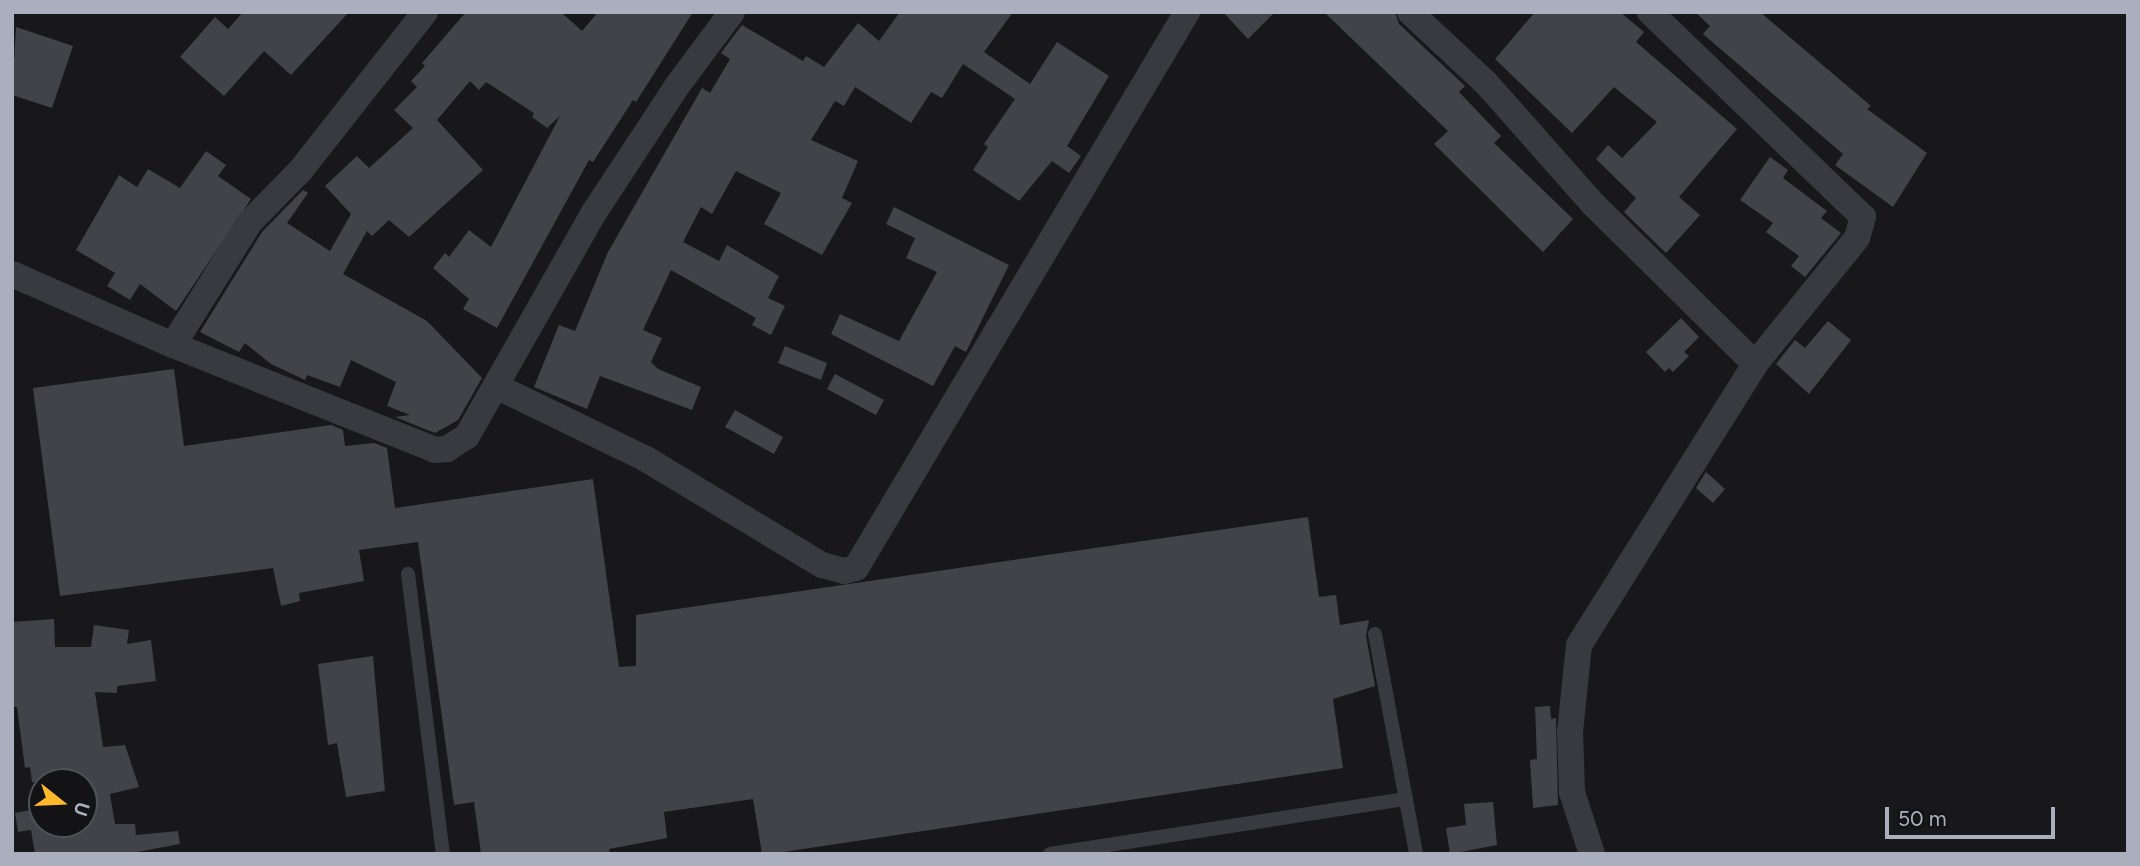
<!DOCTYPE html>
<style>
body{margin:0}
#map{position:relative;width:2140px;height:866px;overflow:hidden;background:#18181b;font-family:Figtree,sans-serif}
div>[style]{position:absolute}
.building>*{inset:0;background:#424348}
.service>*{height:14px;margin:-7px;padding:0 7px;transform-origin:7px;border-radius:7px;background:#393a40}
.minor>*{height:26px;margin:-13px;padding:0 13px;transform-origin:13px;border-radius:13px;background:#393a40}
span{translate:-50% -50%;white-space:nowrap;text-align:center;line-height:1.15;-webkit-text-stroke:7px #131316;paint-order:stroke}
.frame{position:absolute;inset:0;border:14px solid #a9afbc;pointer-events:none}
.north{position:absolute;left:28px;top:768px;width:70px;height:70px;box-sizing:border-box;background:#131316;border:2px solid #4f5158;border-radius:50%;rotate:108deg;font-size:19px;font-weight:700;line-height:28px;text-align:center;color:#a9afbc}
.north::after{content:'';display:block;margin:auto;width:24px;height:32px;background:#ffb72c;clip-path:polygon(50% 0,100% 100%,50% 72%,0 100%)}
.scale{position:absolute;left:1885px;top:807px;width:170px;height:32px;box-sizing:border-box;border:4px solid #a9afbc;border-top:0;padding-left:9px;font-size:21px;line-height:24px;white-space:nowrap;color:#a9afbc;-webkit-text-stroke:5px #131316;paint-order:stroke}
</style>
<div id="map">
<div class="building">
<i style="clip-path:polygon(243px 12px,349px 12px,291px 75px,264px 51px,224px 96px,180px 57px,215px 17px,228px 29px)"></i>
<i style="clip-path:polygon(466px 12px,561px 12px,582px 31px,598px 12px,693px 12px,636px 102px,633px 100px,593px 162px,589px 160px,497px 328px,463px 309px,469px 299px,433px 268px,445px 253px,449px 257px,469px 230px,491px 247px,560px 116px,547px 128px,532px 117px,534px 113px,486px 82px,479px 90px,470px 81px,437px 120px,483px 170px,409px 237px,389px 220px,372px 236px,367px 231px,343px 274px,427px 321px,482px 378px,458px 420px,435px 433px,395px 417px,410px 415px,387px 406px,396px 382px,351px 360px,340px 387px,307px 375px,305px 380px,271px 364px,245px 343px,239px 352px,200px 332px,262px 232px,303px 190px,308px 193px,287px 223px,330px 251px,351px 214px,325px 186px,357px 156px,369px 168px,413px 128px,394px 110px,417px 87px,411px 81px,425px 66px,422px 63px)"></i>
<i style="clip-path:polygon(900px 12px,1013px 12px,984px 52px,1030px 84px,1057px 42px,1109px 76px,1067px 146px,1081px 156px,1069px 173px,1052px 161px,1019px 201px,973px 170px,988px 147px,984px 144px,1015px 99px,963px 64px,942px 98px,931px 92px,911px 123px,855px 87px,844px 106px,835px 101px,811px 140px,858px 161px,842px 198px,852px 203px,822px 255px,764px 224px,781px 193px,736px 171px,712px 214px,701px 207px,683px 242px,719px 261px,727px 245px,779px 276px,768px 298px,785px 306px,771px 335px,752px 325px,756px 318px,671px 270px,643px 330px,662px 338px,651px 362px,658px 369px,701px 387px,692px 410px,600px 376px,587px 409px,534px 387px,559px 325px,575px 331px,608px 252px,702px 88px,710px 93px,730px 59px,721px 53px,742px 25px,803px 61px,806px 56px,824px 67px,858px 23px,879px 41px)"></i>
<i style="clip-path:polygon(1223px 12px,1275px 12px,1248px 39px)"></i>
<i style="clip-path:polygon(1324px 12px,1395px 12px,1399px 24px,1465px 86px,1459px 92px,1501px 136px,1494px 143px,1573px 219px,1543px 252px,1434px 144px,1448px 131px)"></i>
<i style="clip-path:polygon(1535px 12px,1620px 12px,1644px 32px,1636px 42px,1737px 129px,1679px 197px,1700px 215px,1666px 253px,1624px 212px,1636px 198px,1596px 159px,1608px 145px,1622px 158px,1657px 122px,1614px 87px,1572px 133px,1495px 59px)"></i>
<i style="clip-path:polygon(1695px 12px,1760px 12px,1871px 106px,1867px 109px,1927px 153px,1893px 207px,1835px 165px,1843px 154px,1703px 34px,1710px 26px)"></i>
<i style="clip-path:polygon(16px 27px,73px 46px,52px 108px,12px 95px)"></i>
<i style="clip-path:polygon(206px 151px,226px 165px,218px 176px,251px 199px,176px 311px,140px 284px,130px 300px,107px 286px,115px 273px,76px 250px,119px 175px,137px 187px,148px 169px,180px 188px)"></i>
<i style="clip-path:polygon(1770px 157px,1788px 170px,1783px 178px,1827px 211px,1821px 218px,1841px 233px,1805px 277px,1791px 266px,1799px 256px,1766px 232px,1773px 223px,1740px 200px)"></i>
<i style="clip-path:polygon(894px 207px,1009px 265px,966px 352px,955px 346px,933px 386px,831px 334px,840px 314px,899px 341px,937px 272px,906px 258px,915px 238px,886px 224px)"></i>
<i style="clip-path:polygon(1681px 318px,1699px 337px,1684px 352px,1689px 356px,1673px 372px,1669px 368px,1665px 372px,1646px 352px)"></i>
<i style="clip-path:polygon(1828px 321px,1851px 340px,1809px 394px,1776px 364px,1795px 340px,1805px 348px)"></i>
<i style="clip-path:polygon(785px 346px,827px 363px,821px 380px,778px 363px)"></i>
<i style="clip-path:polygon(174px 369px,184px 446px,331px 425px,343px 430px,345px 446px,374px 443px,387px 448px,395px 508px,593px 479px,619px 667px,636px 666px,636px 615px,1308px 517px,1319px 597px,1336px 595px,1340px 625px,1369px 620px,1366px 636px,1375px 686px,1333px 699px,1343px 768px,770px 854px,762px 854px,753px 799px,664px 812px,667px 838px,609px 849px,610px 854px,481px 854px,474px 802px,454px 805px,418px 542px,359px 550px,364px 581px,299px 593px,300px 601px,281px 606px,273px 568px,60px 596px,33px 388px)"></i>
<i style="clip-path:polygon(835px 374px,884px 400px,876px 415px,827px 389px)"></i>
<i style="clip-path:polygon(735px 410px,783px 437px,774px 454px,725px 427px)"></i>
<i style="clip-path:polygon(1706px 472px,1725px 489px,1713px 503px,1696px 488px)"></i>
<i style="clip-path:polygon(54px 619px,55px 647px,91px 647px,94px 625px,129px 630px,127px 644px,151px 640px,156px 681px,117px 686px,117px 693px,95px 692px,103px 747px,125px 745px,139px 787px,110px 794px,115px 824px,135px 824px,136px 835px,178px 831px,180px 844px,126px 854px,35px 854px,31px 830px,18px 832px,15px 813px,42px 808px,42px 824px,84px 824px,84px 782px,32px 782px,30px 767px,25px 768px,17px 707px,12px 707px,12px 622px)"></i>
<i style="clip-path:polygon(373px 656px,385px 791px,346px 797px,337px 743px,328px 745px,318px 664px)"></i>
<i style="clip-path:polygon(1550px 706px,1551px 719px,1556px 718px,1558px 805px,1533px 808px,1530px 760px,1537px 759px,1535px 707px)"></i>
<i style="clip-path:polygon(1493px 802px,1497px 845px,1450px 854px,1446px 828px,1466px 825px,1464px 804px)"></i>
</div>
<div class="service">
<i style="left:408px;top:574px;width:282px;rotate:82.9deg"></i>
<i style="left:1375px;top:634px;width:224px;rotate:79.4deg"></i>
<i style="left:1050px;top:854px;width:360px;rotate:-8.8deg"></i>
</div>
<div class="minor">
<i style="left:1410px;top:12px;width:104px;rotate:43.1deg"></i>
<i style="left:1486px;top:83px;width:163px;rotate:48.5deg"></i>
<i style="left:1594px;top:205px;width:226px;rotate:44.6deg"></i>
<i style="left:1755px;top:364px;width:162px;rotate:-51deg"></i>
<i style="left:1857px;top:238px;width:22px;rotate:-74deg"></i>
<i style="left:1863px;top:217px;width:296px;rotate:-136.1deg"></i>
<i style="left:12px;top:274px;width:176px;rotate:23.8deg"></i>
<i style="left:173px;top:345px;width:282px;rotate:21.8deg"></i>
<i style="left:435px;top:450px;width:12px;rotate:-5deg"></i>
<i style="left:447px;top:449px;width:24px;rotate:-33deg"></i>
<i style="left:467px;top:436px;width:255px;rotate:-60.4deg"></i>
<i style="left:593px;top:214px;width:153px;rotate:-56.7deg"></i>
<i style="left:677px;top:86px;width:92px;rotate:-53.4deg"></i>
<i style="left:173px;top:345px;width:145px;rotate:-58deg"></i>
<i style="left:250px;top:222px;width:71px;rotate:-45.6deg"></i>
<i style="left:300px;top:171px;width:202px;rotate:-51.8deg"></i>
<i style="left:498px;top:387px;width:165px;rotate:25.9deg"></i>
<i style="left:646px;top:459px;width:205px;rotate:31.1deg"></i>
<i style="left:822px;top:565px;width:23px;rotate:15deg"></i>
<i style="left:844px;top:571px;width:12px;rotate:-14deg"></i>
<i style="left:856px;top:568px;width:647px;rotate:-59.23deg"></i>
<i style="left:1592px;top:854px;width:65px;rotate:-107.9deg"></i>
<i style="left:1572px;top:792px;width:60px;rotate:-91.9deg"></i>
<i style="left:1570px;top:732px;width:87px;rotate:-84.1deg"></i>
<i style="left:1579px;top:645px;width:332px;rotate:-57.9deg"></i>
</div>
<div class="frame"></div>
<div class="north">U</div>
<div class="scale">50 m</div>
</div>
